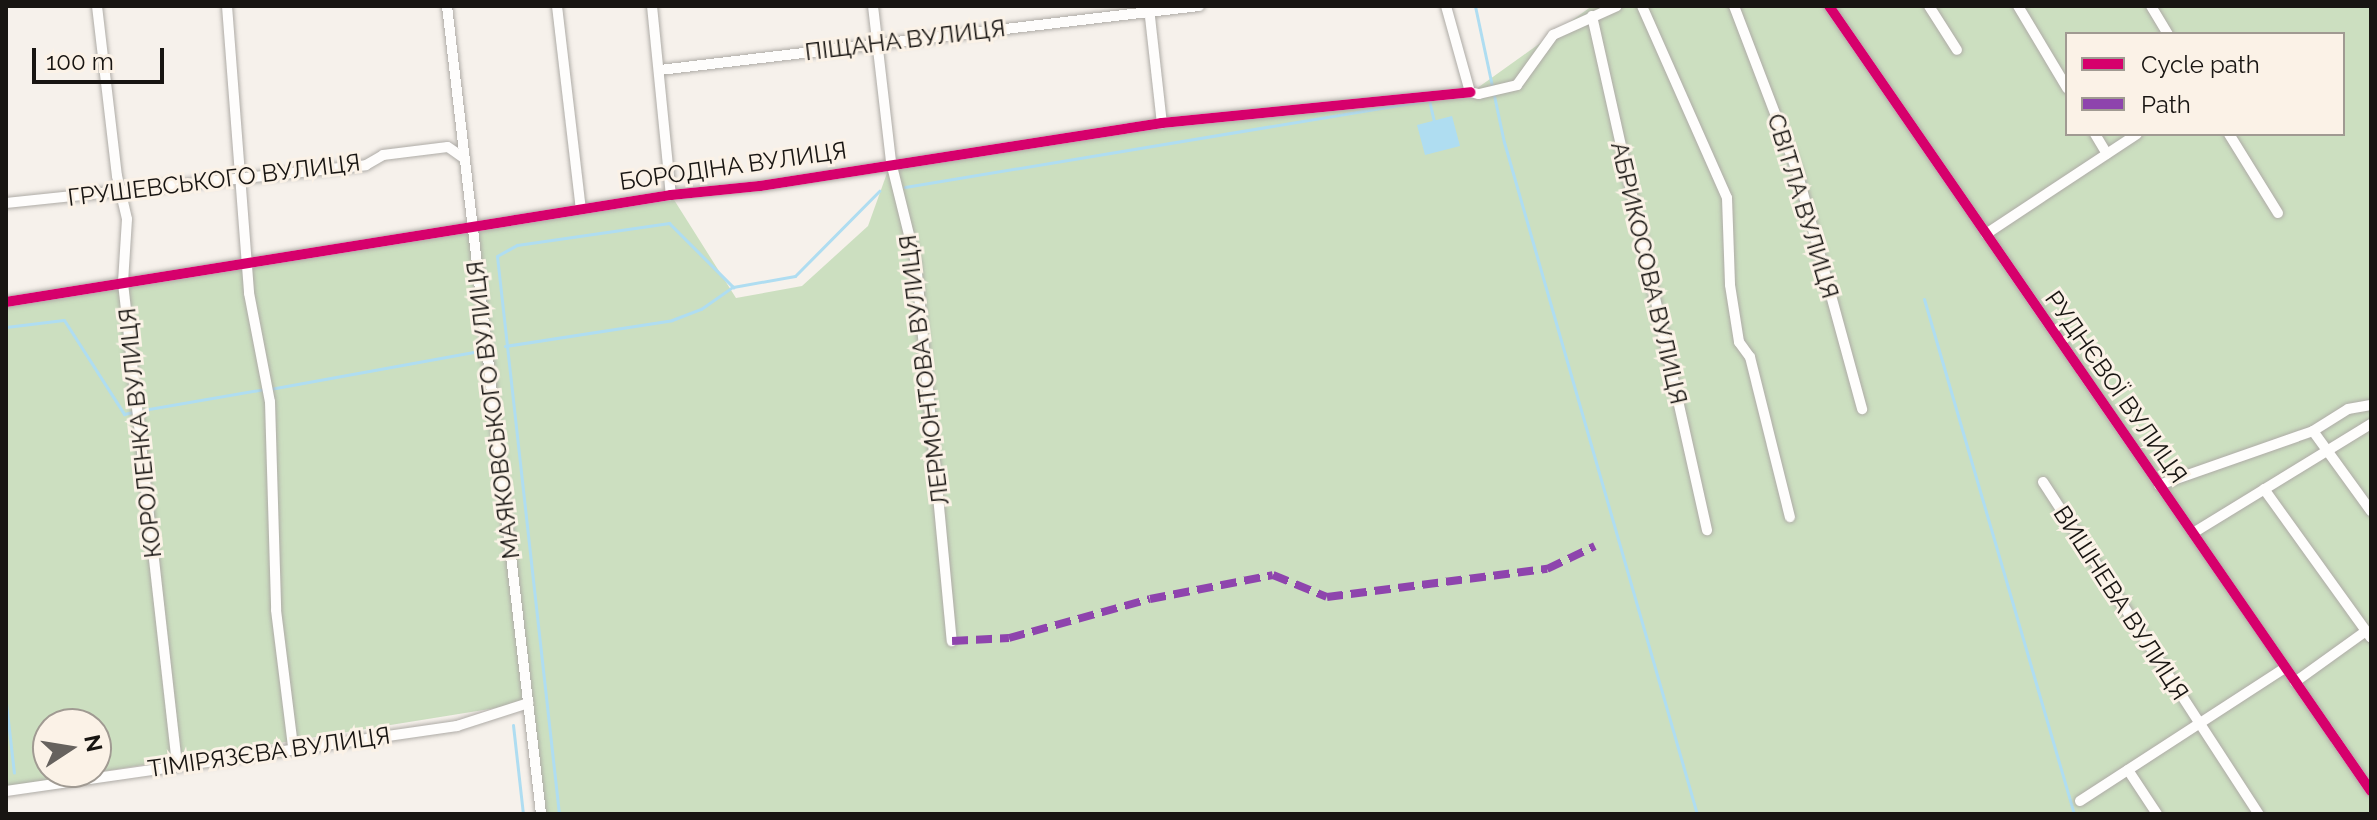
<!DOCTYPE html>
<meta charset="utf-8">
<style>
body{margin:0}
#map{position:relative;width:2377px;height:820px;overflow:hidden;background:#f6f1eb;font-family:Raleway,sans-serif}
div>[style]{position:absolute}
.green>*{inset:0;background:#ccdfc0}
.water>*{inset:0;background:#afddf1}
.stream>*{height:3px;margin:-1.5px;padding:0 1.5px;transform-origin:1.5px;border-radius:1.5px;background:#afddf1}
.roads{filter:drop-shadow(0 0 2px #aeaba6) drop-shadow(0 0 2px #aeaba6)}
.minor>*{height:10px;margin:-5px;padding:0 5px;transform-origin:5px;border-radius:5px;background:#fefdfc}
.quiet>*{height:8px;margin-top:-4px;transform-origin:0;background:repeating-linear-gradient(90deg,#8e44ad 0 16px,transparent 0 24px)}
.cycleway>*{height:10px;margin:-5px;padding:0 5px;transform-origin:5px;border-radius:5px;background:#d6006c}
span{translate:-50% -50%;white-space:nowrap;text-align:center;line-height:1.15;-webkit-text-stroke:6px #fbf2e7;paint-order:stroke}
.street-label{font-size:24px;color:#181512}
.frame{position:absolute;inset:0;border:8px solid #181512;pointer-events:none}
.legend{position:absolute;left:2065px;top:32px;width:280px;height:104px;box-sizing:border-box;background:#fbf2e7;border:2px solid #a09a92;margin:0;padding:10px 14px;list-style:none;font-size:24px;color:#181512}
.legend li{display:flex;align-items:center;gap:16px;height:40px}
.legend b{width:40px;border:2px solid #a09a92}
.north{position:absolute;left:32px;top:708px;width:80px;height:80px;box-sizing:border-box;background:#fbf2e7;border:2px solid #a09a92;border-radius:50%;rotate:78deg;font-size:22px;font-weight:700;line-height:32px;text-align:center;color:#181512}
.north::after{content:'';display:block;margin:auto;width:28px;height:36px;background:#66625e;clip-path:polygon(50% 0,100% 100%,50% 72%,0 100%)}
.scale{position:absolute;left:32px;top:48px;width:132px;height:36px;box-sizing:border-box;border:4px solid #181512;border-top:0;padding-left:10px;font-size:24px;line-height:28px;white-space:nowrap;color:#181512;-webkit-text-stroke:6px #fbf2e7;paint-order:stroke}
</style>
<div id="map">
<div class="green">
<i style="clip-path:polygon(evenodd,1592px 6px,2371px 6px,2371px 814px,542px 814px,473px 228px,671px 195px,736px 298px,802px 286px,868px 226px,891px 162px,1162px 123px,1469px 94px,1592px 6px,2067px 34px,2343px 34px,2343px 134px,2067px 134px,2067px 34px)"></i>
<i style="clip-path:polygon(evenodd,470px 229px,527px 703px,6px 787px,6px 302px,470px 229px,48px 724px,96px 724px,96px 772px,48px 772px,48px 724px)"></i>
</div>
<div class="water">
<i style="clip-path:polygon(1452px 116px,1460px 146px,1425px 155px,1417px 125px)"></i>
</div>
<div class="stream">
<i style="left:1475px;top:6px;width:139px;rotate:78deg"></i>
<i style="left:1504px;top:142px;width:699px;rotate:73.98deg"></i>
<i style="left:905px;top:187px;width:531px;rotate:-9.43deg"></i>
<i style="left:1429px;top:100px;width:22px;rotate:77deg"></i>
<i style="left:1924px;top:299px;width:536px;rotate:73.76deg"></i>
<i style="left:6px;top:327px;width:58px;rotate:-6.9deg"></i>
<i style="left:64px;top:320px;width:112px;rotate:57.4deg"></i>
<i style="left:124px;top:414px;width:9px;rotate:-13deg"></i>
<i style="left:505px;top:346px;width:169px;rotate:-8.8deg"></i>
<i style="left:672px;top:320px;width:31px;rotate:-21deg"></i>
<i style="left:701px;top:309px;width:39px;rotate:-35deg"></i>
<i style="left:270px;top:389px;width:207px;rotate:-10.3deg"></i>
<i style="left:143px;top:410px;width:124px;rotate:-9.8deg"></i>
<i style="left:6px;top:703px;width:70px;rotate:83.5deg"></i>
<i style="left:513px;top:725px;width:90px;rotate:83.6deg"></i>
<i style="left:559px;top:814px;width:561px;rotate:-96.34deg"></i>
<i style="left:497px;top:256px;width:23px;rotate:-29deg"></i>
<i style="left:517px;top:245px;width:154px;rotate:-8.2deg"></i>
<i style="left:669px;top:223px;width:91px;rotate:45deg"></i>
<i style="left:733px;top:287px;width:63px;rotate:-10.1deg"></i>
<i style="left:795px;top:276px;width:120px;rotate:-45.3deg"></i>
</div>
<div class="roads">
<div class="minor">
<i style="left:97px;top:6px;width:171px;rotate:83.3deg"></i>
<i style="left:117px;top:176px;width:44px;rotate:76.9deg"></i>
<i style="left:127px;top:219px;width:64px;rotate:93.6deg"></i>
<i style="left:123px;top:283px;width:485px;rotate:83.6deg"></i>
<i style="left:227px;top:6px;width:288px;rotate:85.6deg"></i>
<i style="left:249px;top:293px;width:111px;rotate:79.1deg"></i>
<i style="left:270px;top:402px;width:208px;rotate:88.3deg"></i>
<i style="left:276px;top:610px;width:138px;rotate:82.9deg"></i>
<i style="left:447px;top:6px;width:813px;rotate:83.36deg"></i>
<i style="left:557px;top:6px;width:204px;rotate:83.3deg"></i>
<i style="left:652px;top:6px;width:190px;rotate:84.3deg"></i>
<i style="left:873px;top:6px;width:157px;rotate:83.4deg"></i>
<i style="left:891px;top:162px;width:104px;rotate:76.1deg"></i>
<i style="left:916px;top:263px;width:380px;rotate:84.6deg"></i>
<i style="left:1446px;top:6px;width:89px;rotate:74.4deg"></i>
<i style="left:1470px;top:92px;width:9px;rotate:13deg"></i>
<i style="left:1479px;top:94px;width:39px;rotate:-13deg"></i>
<i style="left:1517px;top:85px;width:62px;rotate:-54.2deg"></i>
<i style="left:1553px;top:35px;width:70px;rotate:-24.4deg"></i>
<i style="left:1642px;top:6px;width:210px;rotate:66.1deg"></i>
<i style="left:1727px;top:198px;width:87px;rotate:88deg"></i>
<i style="left:1730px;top:285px;width:58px;rotate:81deg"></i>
<i style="left:1739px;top:342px;width:19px;rotate:54deg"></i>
<i style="left:1750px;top:357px;width:165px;rotate:76deg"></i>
<i style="left:1734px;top:6px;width:177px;rotate:69.1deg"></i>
<i style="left:1797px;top:171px;width:247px;rotate:74.7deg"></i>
<i style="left:1829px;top:6px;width:954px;rotate:55.38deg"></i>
<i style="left:1929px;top:6px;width:52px;rotate:57.5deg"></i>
<i style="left:2018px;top:6px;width:96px;rotate:59.1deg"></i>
<i style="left:2151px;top:6px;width:33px;rotate:59deg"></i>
<i style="left:1149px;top:8px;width:116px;rotate:83.6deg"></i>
<i style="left:1592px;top:16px;width:527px;rotate:77.39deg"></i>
<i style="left:660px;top:70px;width:543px;rotate:-6.77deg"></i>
<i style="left:2095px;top:134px;width:23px;rotate:59deg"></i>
<i style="left:2229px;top:134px;width:93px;rotate:58.2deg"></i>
<i style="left:6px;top:203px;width:362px;rotate:-6deg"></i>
<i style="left:366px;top:165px;width:20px;rotate:-30deg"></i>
<i style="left:383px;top:155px;width:65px;rotate:-7deg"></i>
<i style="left:448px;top:147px;width:19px;rotate:35deg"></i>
<i style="left:1986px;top:234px;width:181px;rotate:-33.5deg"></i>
<i style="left:6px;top:302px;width:674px;rotate:-9.14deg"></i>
<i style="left:671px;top:195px;width:89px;rotate:-5.8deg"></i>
<i style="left:760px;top:186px;width:407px;rotate:-8.9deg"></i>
<i style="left:1162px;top:123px;width:310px;rotate:-5.7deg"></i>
<i style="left:2313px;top:431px;width:99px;rotate:54.1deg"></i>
<i style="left:2043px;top:482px;width:396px;rotate:57deg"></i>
<i style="left:2159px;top:485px;width:163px;rotate:-19.3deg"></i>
<i style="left:2313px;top:431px;width:41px;rotate:-32.2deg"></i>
<i style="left:2348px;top:409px;width:23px;rotate:-10deg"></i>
<i style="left:2264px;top:489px;width:183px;rotate:54.3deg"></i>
<i style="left:2193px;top:533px;width:209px;rotate:-31.5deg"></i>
<i style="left:2295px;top:682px;width:87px;rotate:-35.7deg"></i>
<i style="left:2128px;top:770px;width:53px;rotate:56.6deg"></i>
<i style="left:6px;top:791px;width:456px;rotate:-8.2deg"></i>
<i style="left:457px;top:726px;width:75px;rotate:-17.9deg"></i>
<i style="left:2080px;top:801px;width:244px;rotate:-33deg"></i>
</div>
</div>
<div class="quiet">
<i style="left:952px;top:641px;width:57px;rotate:-3deg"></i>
<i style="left:1009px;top:638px;width:146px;rotate:-15.5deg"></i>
<i style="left:1150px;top:599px;width:125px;rotate:-11deg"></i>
<i style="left:1273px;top:575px;width:58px;rotate:22.2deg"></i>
<i style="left:1327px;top:597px;width:222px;rotate:-7.3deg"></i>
<i style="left:1547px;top:569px;width:53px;rotate:-25.6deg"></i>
</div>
<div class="cycleway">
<i style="left:1829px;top:6px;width:954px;rotate:55.38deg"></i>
<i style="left:6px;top:302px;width:674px;rotate:-9.14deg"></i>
<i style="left:671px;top:195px;width:89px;rotate:-5.8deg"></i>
<i style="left:760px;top:186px;width:407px;rotate:-8.9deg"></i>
<i style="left:1162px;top:123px;width:310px;rotate:-5.7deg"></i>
</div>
<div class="street-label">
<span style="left:905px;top:40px;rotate:-7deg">ПІЩАНА ВУЛИЦЯ</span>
<span style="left:733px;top:166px;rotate:-8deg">БОРОДІНА ВУЛИЦЯ</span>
<span style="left:214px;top:180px;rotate:-7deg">ГРУШЕВСЬКОГО ВУЛИЦЯ</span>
<span style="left:1803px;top:206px;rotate:73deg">СВІТЛА ВУЛИЦЯ</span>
<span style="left:1649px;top:273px;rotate:77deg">АБРИКОСОВА ВУЛИЦЯ</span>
<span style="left:924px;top:370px;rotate:-97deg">ЛЕРМОНТОВА ВУЛИЦЯ</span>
<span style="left:2116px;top:387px;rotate:55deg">РУДНЄВОЇ ВУЛИЦЯ</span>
<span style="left:493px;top:410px;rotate:-97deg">МАЯКОВСЬКОГО ВУЛИЦЯ</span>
<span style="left:140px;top:433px;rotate:-96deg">КОРОЛЕНКА ВУЛИЦЯ</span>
<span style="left:2121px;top:603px;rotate:57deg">ВИШНЕВА ВУЛИЦЯ</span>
<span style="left:269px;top:752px;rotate:-8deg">ТІМІРЯЗЄВА ВУЛИЦЯ</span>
</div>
<div class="frame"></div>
<ul class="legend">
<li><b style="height:10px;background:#d6006c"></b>Cycle path</li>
<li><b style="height:10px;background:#8e44ad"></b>Path</li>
</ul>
<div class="north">N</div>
<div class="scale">100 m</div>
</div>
